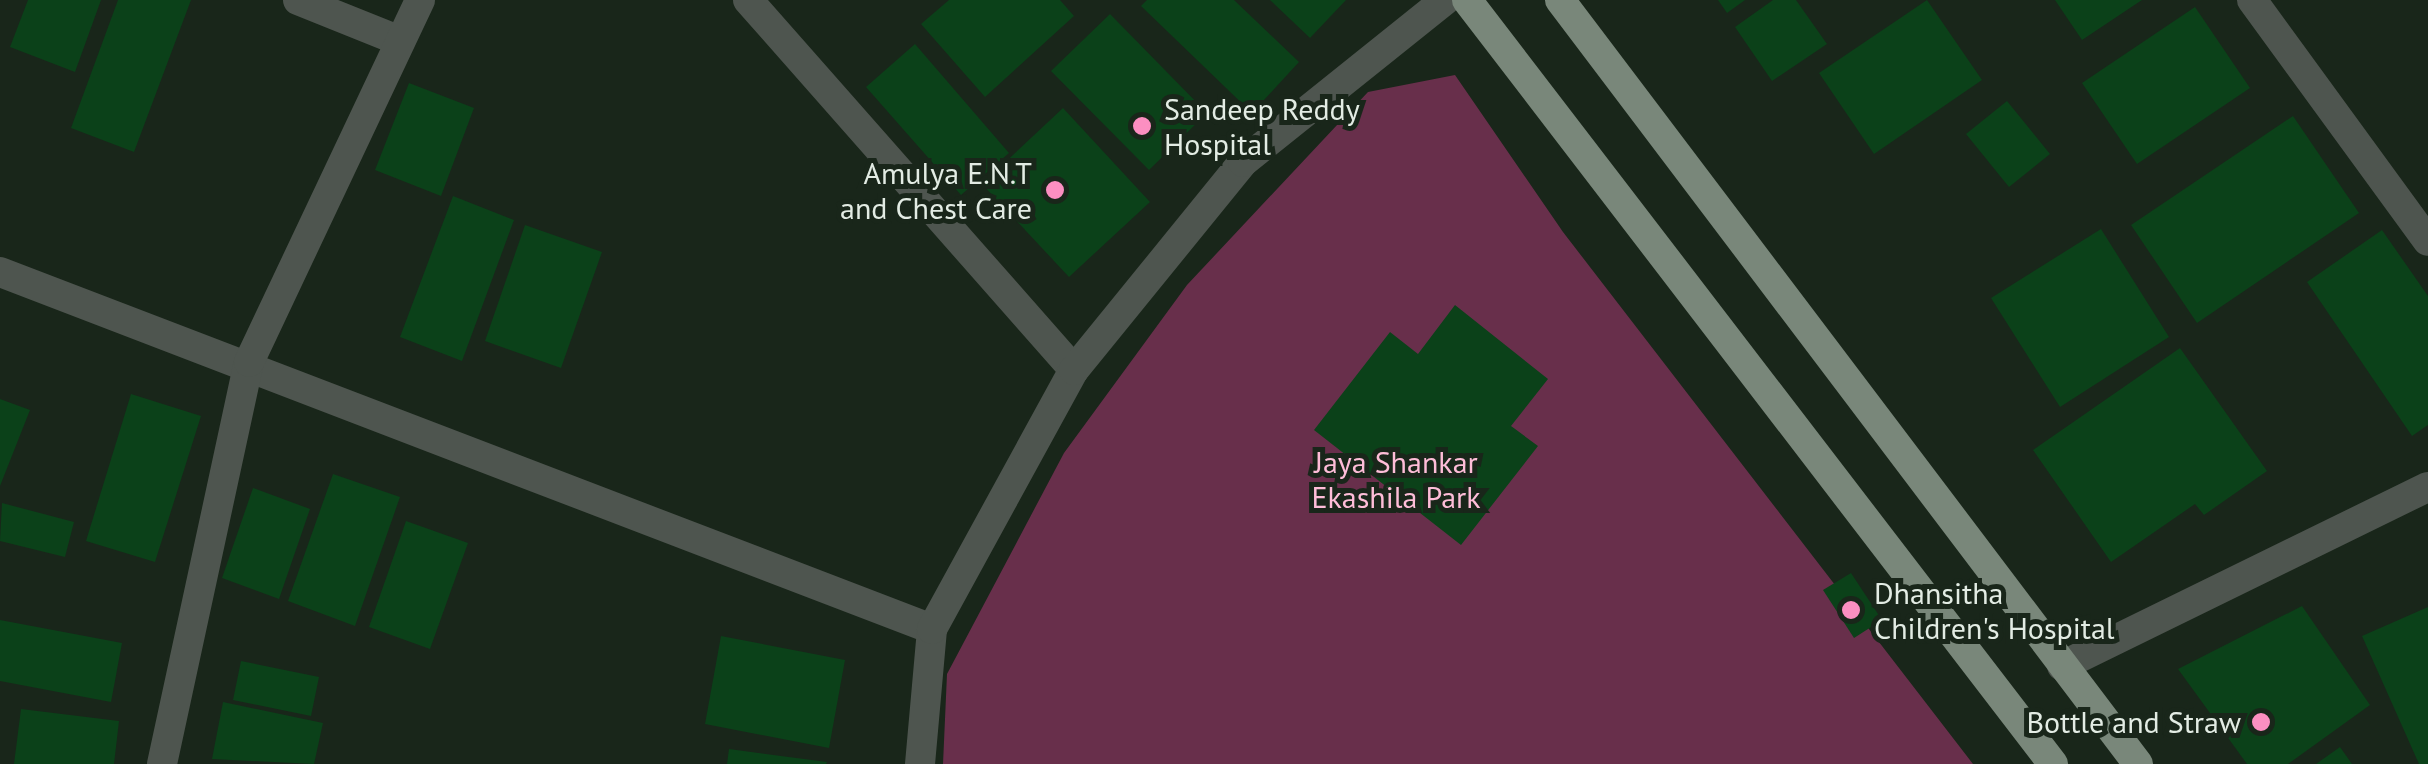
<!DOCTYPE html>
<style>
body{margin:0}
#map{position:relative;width:2428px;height:764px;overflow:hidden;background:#19261a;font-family:"PT Sans",sans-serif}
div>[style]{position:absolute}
.green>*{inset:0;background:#682f4b}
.building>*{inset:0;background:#0b4119}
.street>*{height:30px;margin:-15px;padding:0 15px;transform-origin:15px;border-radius:15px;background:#4e554f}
.primary>*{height:30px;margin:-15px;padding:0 15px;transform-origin:15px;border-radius:15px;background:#79877a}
.dots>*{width:28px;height:28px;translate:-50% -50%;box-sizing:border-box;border:5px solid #19261a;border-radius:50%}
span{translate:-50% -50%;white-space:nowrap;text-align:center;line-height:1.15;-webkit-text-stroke:10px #19261a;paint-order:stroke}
.poi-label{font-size:30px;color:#e3ece4}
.left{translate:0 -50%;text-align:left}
.right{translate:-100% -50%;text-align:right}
.park-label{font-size:30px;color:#febdd8}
</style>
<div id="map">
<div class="green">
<i style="clip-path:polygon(1455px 75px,1563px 232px,1973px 764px,943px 764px,947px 674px,1064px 453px,1187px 285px,1368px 92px)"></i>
</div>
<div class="building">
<i style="clip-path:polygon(28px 0,101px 0,75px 72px,10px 47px)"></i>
<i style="clip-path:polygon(118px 0,191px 0,134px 152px,71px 128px)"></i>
<i style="clip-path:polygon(949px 0,1060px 0,1074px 16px,985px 97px,921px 24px)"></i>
<i style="clip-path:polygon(1147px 0,1234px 0,1299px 62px,1252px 113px,1141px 6px)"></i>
<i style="clip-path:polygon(1270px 0,1346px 0,1310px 38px)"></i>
<i style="clip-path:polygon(1718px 0,1745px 0,1727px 13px)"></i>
<i style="clip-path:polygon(1773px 0,1796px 0,1827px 44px,1772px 81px,1735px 27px)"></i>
<i style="clip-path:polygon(1927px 0,1982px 80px,1874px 154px,1819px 73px)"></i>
<i style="clip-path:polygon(2055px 0,2142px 0,2082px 40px)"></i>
<i style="clip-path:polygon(2195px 7px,2250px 88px,2137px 164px,2082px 83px)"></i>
<i style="clip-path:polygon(1110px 14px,1207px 113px,1149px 170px,1051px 71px)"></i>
<i style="clip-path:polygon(915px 44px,1009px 153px,961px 195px,866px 87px)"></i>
<i style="clip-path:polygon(409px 83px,474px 108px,441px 196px,375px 170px)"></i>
<i style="clip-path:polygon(2007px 101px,2050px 154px,2009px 187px,1966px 134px)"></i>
<i style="clip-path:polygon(1063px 108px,1150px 202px,1069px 277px,982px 184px)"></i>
<i style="clip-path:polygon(2293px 116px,2359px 213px,2197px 323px,2131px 225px)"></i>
<i style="clip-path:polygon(453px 196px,514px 220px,462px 361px,400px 337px)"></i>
<i style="clip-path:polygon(525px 225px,602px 252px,561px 368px,485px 341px)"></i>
<i style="clip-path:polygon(2101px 229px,2169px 337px,2060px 407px,1991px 298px)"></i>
<i style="clip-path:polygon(2382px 230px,2428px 296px,2428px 425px,2412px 436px,2307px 282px)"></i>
<i style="clip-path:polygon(1455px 305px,1548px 379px,1511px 426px,1538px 446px,1461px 545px,1314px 430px,1390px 332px,1418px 354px)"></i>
<i style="clip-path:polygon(2180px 348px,2267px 471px,2204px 515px,2195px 504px,2111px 562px,2033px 450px)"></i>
<i style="clip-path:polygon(131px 394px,201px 416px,155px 562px,86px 541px)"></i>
<i style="clip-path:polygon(0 399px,30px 410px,0 486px)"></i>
<i style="clip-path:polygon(333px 474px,400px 497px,355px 626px,288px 601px)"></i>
<i style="clip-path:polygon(253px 488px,310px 509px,279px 599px,222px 578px)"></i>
<i style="clip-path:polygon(2px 503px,74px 522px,65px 557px,0 541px)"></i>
<i style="clip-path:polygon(406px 521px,468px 543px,430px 649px,369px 627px)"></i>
<i style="clip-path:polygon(1851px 573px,1882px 620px,1854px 638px,1823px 590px)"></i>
<i style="clip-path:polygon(2302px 606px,2370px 705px,2288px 764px,2247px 764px,2178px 669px)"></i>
<i style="clip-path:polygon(2428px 607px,2428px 764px,2419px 764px,2362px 636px)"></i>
<i style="clip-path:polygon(0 620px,122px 643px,111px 702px,0 681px)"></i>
<i style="clip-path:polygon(721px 636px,845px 660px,829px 748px,705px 724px)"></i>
<i style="clip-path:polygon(241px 661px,319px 677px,311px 716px,233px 700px)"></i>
<i style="clip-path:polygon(223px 702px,323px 723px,314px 764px,212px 759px)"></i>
<i style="clip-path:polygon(21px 709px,119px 721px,114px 764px,14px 764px)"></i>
<i style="clip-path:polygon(2340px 747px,2352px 764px,2316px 764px)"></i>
<i style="clip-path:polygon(729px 749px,827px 762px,826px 764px,727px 764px)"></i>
</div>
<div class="street">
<i style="left:298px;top:0;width:110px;rotate:21.9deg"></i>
<i style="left:748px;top:0;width:493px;rotate:48.6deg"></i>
<i style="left:2252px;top:0;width:298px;rotate:53.9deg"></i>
<i style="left:0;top:272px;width:998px;rotate:20.96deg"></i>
<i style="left:2062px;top:666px;width:407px;rotate:-26.1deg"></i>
<i style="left:162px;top:764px;width:411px;rotate:-77.8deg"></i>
<i style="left:249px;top:362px;width:400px;rotate:-64.7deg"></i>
<i style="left:920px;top:764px;width:136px;rotate:-84.9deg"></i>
<i style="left:932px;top:629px;width:295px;rotate:-61.3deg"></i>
<i style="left:1074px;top:370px;width:268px;rotate:-50.9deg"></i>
<i style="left:1243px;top:162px;width:259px;rotate:-38.7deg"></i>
</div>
<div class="primary">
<i style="left:1467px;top:0;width:963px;rotate:52.51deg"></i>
<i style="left:1560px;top:0;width:958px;rotate:52.89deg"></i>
</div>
<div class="dots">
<i style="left:1142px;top:126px;background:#fc8fc1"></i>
<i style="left:1055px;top:190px;background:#fc8fc1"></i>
<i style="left:1851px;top:610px;background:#fc8fc1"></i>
<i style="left:2261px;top:722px;background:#fc8fc1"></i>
</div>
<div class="poi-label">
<span class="left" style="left:1164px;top:126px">Sandeep Reddy<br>Hospital</span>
<span class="right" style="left:1032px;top:190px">Amulya E.N.T<br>and Chest Care</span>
<span class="left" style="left:1874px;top:610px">Dhansitha<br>Children's Hospital</span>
<span class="right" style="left:2241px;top:722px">Bottle and Straw</span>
</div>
<div class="park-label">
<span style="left:1396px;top:479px">Jaya Shankar<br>Ekashila Park</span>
</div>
</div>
